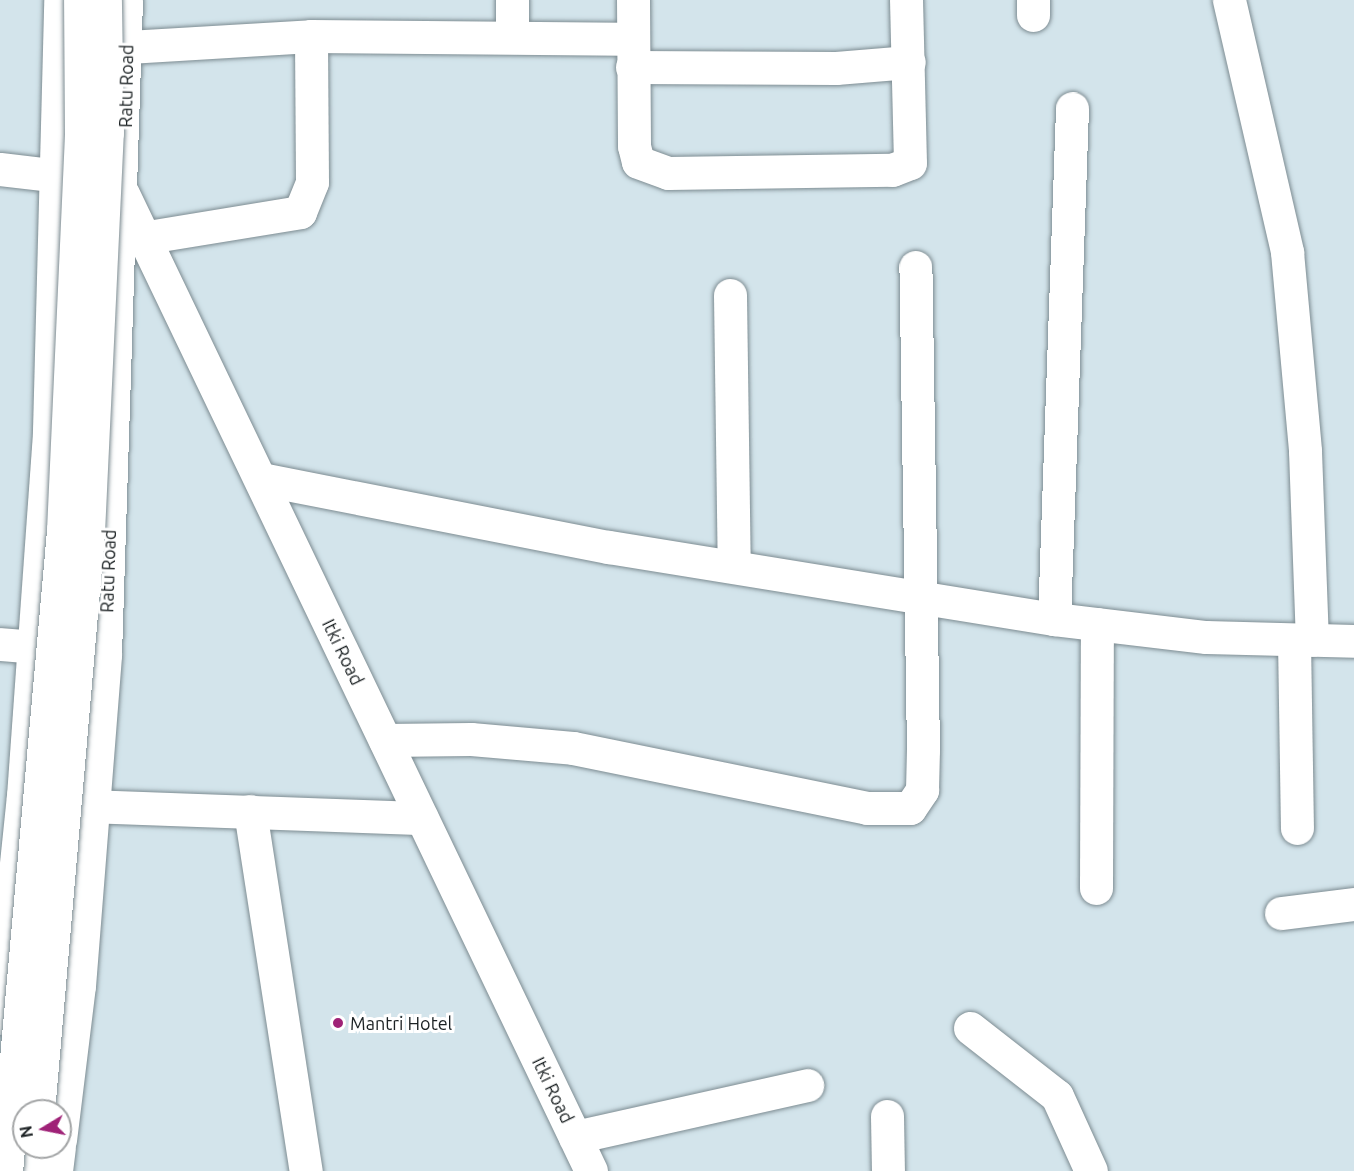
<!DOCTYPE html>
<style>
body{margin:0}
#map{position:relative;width:1354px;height:1171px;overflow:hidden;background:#d3e4eb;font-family:Ubuntu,sans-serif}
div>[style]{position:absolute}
.roads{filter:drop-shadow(0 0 2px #7d8c92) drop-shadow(0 0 2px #7d8c92)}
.minor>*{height:33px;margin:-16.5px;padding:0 16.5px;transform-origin:16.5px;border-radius:16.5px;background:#fff}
.major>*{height:33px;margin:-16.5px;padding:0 16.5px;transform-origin:16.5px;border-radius:16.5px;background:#fff}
.bridges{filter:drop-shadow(0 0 2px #7d8c92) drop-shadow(0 0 2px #7d8c92)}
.major-bridge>*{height:33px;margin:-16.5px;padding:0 16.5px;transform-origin:16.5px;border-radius:16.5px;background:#fff}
.dots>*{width:16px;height:16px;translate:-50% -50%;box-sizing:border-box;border:3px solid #fff;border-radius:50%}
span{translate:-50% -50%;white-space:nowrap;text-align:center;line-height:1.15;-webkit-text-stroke:6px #fff;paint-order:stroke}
.street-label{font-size:18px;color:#1b2123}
.poi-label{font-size:18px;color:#1b2123}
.left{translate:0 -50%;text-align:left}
.north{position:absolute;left:12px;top:1099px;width:60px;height:60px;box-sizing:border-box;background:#fff;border:2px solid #a4a6a7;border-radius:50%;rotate:260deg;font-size:16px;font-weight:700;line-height:24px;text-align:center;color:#1b2123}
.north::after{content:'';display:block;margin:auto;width:21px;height:27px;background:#9f2277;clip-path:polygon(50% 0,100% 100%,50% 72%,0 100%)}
</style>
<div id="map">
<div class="roads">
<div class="minor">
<i style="left:633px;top:0;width:146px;rotate:89.6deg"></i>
<i style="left:634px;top:146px;width:16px;rotate:76deg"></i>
<i style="left:638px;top:162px;width:32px;rotate:20deg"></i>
<i style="left:668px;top:173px;width:224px;rotate:-0.8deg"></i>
<i style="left:892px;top:170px;width:19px;rotate:-21deg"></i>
<i style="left:910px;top:163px;width:163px;rotate:-91.4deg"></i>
<i style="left:1033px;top:0;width:15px;rotate:90deg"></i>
<i style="left:1229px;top:0;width:259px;rotate:77deg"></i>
<i style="left:1287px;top:252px;width:200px;rotate:84.8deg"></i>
<i style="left:1305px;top:451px;width:189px;rotate:87.9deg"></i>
<i style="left:512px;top:36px;width:36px;rotate:-90deg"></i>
<i style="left:128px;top:47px;width:183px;rotate:-3.4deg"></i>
<i style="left:311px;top:36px;width:321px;rotate:0.5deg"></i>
<i style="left:632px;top:67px;width:204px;rotate:0.3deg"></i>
<i style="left:836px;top:68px;width:73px;rotate:-4.7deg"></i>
<i style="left:0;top:169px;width:59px;rotate:6.8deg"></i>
<i style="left:59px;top:176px;width:66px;rotate:15.7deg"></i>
<i style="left:123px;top:194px;width:1083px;rotate:64.4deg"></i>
<i style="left:148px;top:237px;width:154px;rotate:-9.3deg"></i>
<i style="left:300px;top:212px;width:32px;rotate:-68deg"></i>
<i style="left:312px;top:182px;width:146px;rotate:-90.4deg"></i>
<i style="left:730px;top:295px;width:271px;rotate:89.2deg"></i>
<i style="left:261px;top:479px;width:355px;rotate:11.1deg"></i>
<i style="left:609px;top:547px;width:451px;rotate:9.2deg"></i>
<i style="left:1054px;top:619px;width:153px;rotate:6.8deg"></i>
<i style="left:1206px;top:637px;width:148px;rotate:1.5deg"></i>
<i style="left:1054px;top:619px;width:511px;rotate:-87.98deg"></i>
<i style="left:1294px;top:640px;width:188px;rotate:89.1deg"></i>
<i style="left:0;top:644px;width:61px;rotate:4.7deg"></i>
<i style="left:385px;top:740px;width:86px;rotate:-0.7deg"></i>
<i style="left:471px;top:739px;width:102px;rotate:5deg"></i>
<i style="left:573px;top:748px;width:300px;rotate:11.5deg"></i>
<i style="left:867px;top:808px;width:43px"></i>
<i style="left:910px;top:808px;width:22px;rotate:-56deg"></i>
<i style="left:922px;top:790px;width:40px;rotate:-88.6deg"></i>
<i style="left:923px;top:750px;width:483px;rotate:-90.9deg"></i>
<i style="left:90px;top:806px;width:332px;rotate:2.1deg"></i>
<i style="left:250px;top:811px;width:364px;rotate:81.2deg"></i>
<i style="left:1096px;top:888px;width:264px;rotate:-89.8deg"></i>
<i style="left:1281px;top:913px;width:74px;rotate:-7deg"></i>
<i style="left:970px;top:1028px;width:110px;rotate:38deg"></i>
<i style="left:1057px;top:1096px;width:82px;rotate:65.6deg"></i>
<i style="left:887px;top:1116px;width:55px;rotate:89deg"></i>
<i style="left:575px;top:1137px;width:238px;rotate:-12.6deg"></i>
</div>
<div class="major">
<i style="left:0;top:1018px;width:223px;rotate:-84.1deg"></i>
<i style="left:23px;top:796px;width:366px;rotate:-85.9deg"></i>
<i style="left:49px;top:431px;width:431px;rotate:-88.5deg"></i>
<i style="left:60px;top:1140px;width:155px;rotate:-83deg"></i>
<i style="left:79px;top:986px;width:333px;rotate:-85.5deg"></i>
<i style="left:105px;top:654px;width:654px;rotate:-88.16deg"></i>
<i style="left:32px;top:1171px;width:24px;rotate:-83deg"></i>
<i style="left:56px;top:1171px;width:24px;rotate:-83deg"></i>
</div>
</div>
<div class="bridges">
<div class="major-bridge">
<i style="left:38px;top:1111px;width:581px;rotate:-85.06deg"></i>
<i style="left:88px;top:532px;width:399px;rotate:-87.3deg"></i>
<i style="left:107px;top:133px;width:133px;rotate:-90.9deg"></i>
<i style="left:6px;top:1171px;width:643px;rotate:-84.91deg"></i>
<i style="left:63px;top:531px;width:398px;rotate:-87.4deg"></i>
<i style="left:81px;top:133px;width:133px;rotate:-90.4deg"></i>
</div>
</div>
<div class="dots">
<i style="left:338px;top:1023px;background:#9f2277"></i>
</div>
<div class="street-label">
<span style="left:126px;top:86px;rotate:-89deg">Ratu Road</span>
<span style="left:108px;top:571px;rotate:-88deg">Ratu Road</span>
<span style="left:343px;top:652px;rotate:64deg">Itki Road</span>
<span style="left:553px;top:1090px;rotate:64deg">Itki Road</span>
</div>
<div class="poi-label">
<span class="left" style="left:350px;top:1023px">Mantri Hotel</span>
</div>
<div class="north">N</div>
</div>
